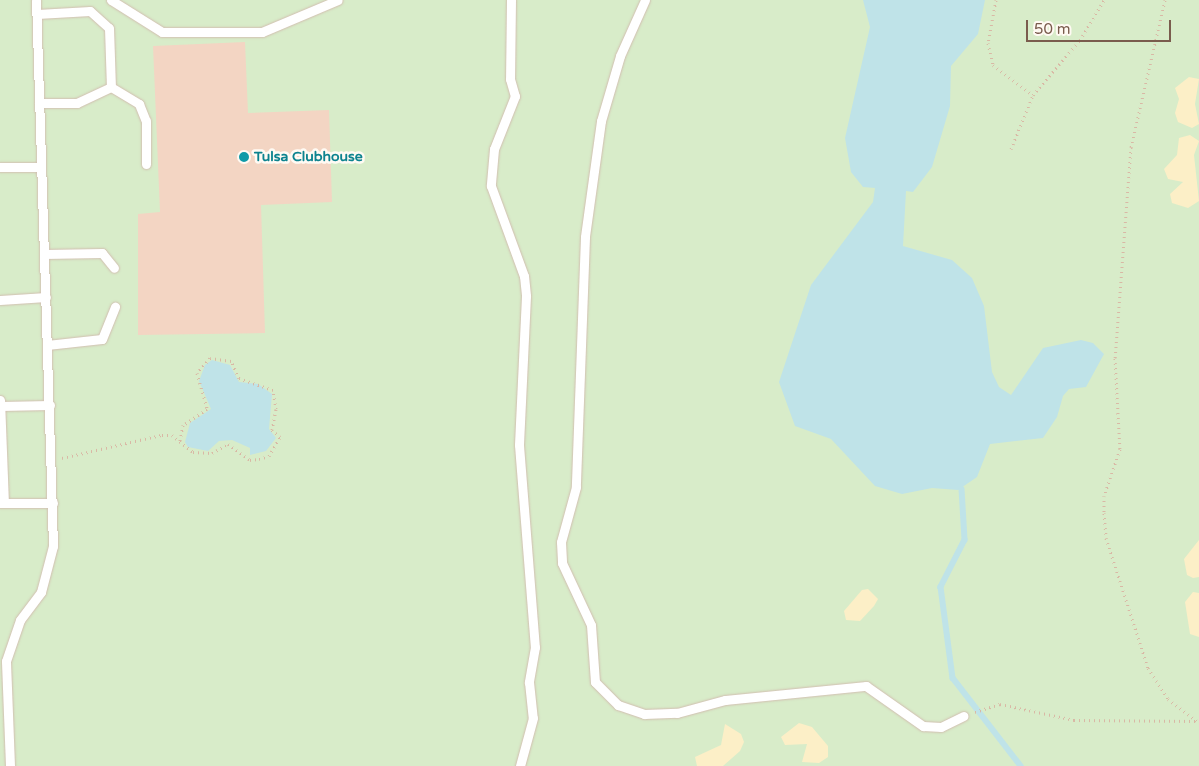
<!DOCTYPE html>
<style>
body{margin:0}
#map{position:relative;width:1199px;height:766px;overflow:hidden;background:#fdf6ec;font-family:"Varela Round",sans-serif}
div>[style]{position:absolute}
.green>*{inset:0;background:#d8ecc9}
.sand>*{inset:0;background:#fcefc7}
.water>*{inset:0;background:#bfe3e8}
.stream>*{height:5.5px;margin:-2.75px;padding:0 2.75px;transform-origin:2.75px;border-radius:2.75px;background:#bfe3e8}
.building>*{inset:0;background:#f3d5c3}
.path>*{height:3px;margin-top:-1.5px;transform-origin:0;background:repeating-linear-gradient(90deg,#d9b8a5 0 1px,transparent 0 5px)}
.roads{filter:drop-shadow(0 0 1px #d1beb0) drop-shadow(0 0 1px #d1beb0)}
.lane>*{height:9px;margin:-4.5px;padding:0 4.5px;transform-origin:4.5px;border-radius:4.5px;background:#fff}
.dots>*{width:14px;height:14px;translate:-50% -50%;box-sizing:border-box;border:2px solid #fffaf3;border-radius:50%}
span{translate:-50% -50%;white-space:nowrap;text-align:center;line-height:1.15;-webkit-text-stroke:5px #fffaf3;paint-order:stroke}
.culture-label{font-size:14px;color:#0d838f;font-weight:700}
.left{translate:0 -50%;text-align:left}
.scale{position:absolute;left:1026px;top:20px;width:145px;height:22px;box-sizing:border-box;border:2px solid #7a5c4d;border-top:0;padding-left:6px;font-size:15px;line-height:18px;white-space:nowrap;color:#7a5c4d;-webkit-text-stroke:4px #fffaf3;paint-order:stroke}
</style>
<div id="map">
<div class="green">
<i style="clip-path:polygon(0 0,1199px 0,1199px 766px,0 766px)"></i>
</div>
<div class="sand">
<i style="clip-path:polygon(1189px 77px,1199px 79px,1195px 104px,1199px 124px,1192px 128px,1178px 122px,1175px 113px,1179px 99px,1175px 88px)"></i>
<i style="clip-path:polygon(1190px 135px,1199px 141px,1194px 155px,1199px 201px,1188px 208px,1172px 203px,1170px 194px,1183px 182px,1168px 179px,1164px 169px,1177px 155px,1179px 138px)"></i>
<i style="clip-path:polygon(1199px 540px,1199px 577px,1193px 578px,1187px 575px,1184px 559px)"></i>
<i style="clip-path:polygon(868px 589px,878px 599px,874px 606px,860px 621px,846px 620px,844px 611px,862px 590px)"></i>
<i style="clip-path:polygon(1193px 592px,1199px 593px,1199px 637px,1190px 634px,1185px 602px)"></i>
<i style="clip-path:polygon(799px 723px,812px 727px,828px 746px,828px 757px,819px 763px,802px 762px,807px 744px,785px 745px,781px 737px)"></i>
<i style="clip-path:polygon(725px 724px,741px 734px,744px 742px,740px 751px,723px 766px,697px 766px,695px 757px,721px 745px)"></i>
</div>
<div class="water">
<i style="clip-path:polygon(863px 0,985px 0,978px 34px,951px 66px,950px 106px,932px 167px,913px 192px,906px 191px,903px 246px,952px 260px,972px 278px,984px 306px,992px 372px,999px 387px,1011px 395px,1043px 348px,1081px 340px,1093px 343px,1104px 354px,1086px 387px,1069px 389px,1063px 396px,1057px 417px,1043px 438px,990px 444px,977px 477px,958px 490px,932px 488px,902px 494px,875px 486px,831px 439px,795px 426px,779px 382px,811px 285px,873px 202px,875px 188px,863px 187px,851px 172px,845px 138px,870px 27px)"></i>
<i style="clip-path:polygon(212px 360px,230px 365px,239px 382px,258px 384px,272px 394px,269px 429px,276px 438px,266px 451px,250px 455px,250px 448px,232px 440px,219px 441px,208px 451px,188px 447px,185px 442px,190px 423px,211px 409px,199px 381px,205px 365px)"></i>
</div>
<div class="stream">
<i style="left:962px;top:489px;width:51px;rotate:86.6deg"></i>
<i style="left:965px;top:540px;width:53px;rotate:117.1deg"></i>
<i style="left:941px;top:587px;width:92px;rotate:82.5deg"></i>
<i style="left:953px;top:678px;width:111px;rotate:52.3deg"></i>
</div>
<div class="building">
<i style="clip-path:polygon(245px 42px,248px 113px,329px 110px,332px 202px,261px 205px,265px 333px,138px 335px,138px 214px,160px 212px,153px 46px)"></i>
</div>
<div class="path">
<i style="left:996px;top:0;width:44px;rotate:100.5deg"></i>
<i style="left:988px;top:43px;width:23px;rotate:77deg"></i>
<i style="left:993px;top:65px;width:50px;rotate:36.9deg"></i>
<i style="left:1165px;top:0;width:151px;rotate:103deg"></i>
<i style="left:1131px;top:147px;width:212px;rotate:94.3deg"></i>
<i style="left:1115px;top:358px;width:91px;rotate:86.9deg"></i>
<i style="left:1120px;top:449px;width:50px;rotate:108.8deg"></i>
<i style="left:1104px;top:496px;width:17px;rotate:90deg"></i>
<i style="left:1104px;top:513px;width:25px;rotate:85deg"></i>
<i style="left:1106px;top:538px;width:137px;rotate:72.1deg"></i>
<i style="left:1148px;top:668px;width:37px;rotate:57deg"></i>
<i style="left:1168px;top:699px;width:39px;rotate:37deg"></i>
<i style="left:1011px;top:149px;width:58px;rotate:-67.8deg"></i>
<i style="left:1033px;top:95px;width:72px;rotate:-49.5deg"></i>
<i style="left:1080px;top:40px;width:47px;rotate:-59deg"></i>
<i style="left:62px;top:458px;width:103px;rotate:-13deg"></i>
<i style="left:162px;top:435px;width:10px"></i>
<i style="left:172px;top:435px;width:27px;rotate:39deg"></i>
<i style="left:193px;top:452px;width:19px;rotate:3deg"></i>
<i style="left:212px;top:453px;width:18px;rotate:-29deg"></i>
<i style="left:228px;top:444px;width:27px;rotate:36deg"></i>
<i style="left:250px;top:460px;width:9px;rotate:-6deg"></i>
<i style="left:259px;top:459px;width:10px;rotate:-17deg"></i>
<i style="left:269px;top:456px;width:22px;rotate:-60deg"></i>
<i style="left:280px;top:437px;width:11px;rotate:-139deg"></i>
<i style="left:272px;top:430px;width:21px;rotate:-79deg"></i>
<i style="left:276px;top:409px;width:19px;rotate:-99deg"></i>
<i style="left:273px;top:390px;width:36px;rotate:-161deg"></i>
<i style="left:239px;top:378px;width:19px;rotate:-115deg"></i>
<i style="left:231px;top:361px;width:21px;rotate:-172deg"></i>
<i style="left:210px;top:358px;width:20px;rotate:131deg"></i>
<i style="left:197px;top:373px;width:37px;rotate:74deg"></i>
<i style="left:207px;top:409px;width:29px;rotate:146deg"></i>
<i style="left:183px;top:425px;width:16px;rotate:101deg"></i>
<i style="left:975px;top:712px;width:26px;rotate:-18deg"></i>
<i style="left:1000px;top:704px;width:76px;rotate:12.2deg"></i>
<i style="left:1074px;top:720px;width:123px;rotate:0.5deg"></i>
</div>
<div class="roads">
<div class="lane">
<i style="left:111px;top:0;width:60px;rotate:32.1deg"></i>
<i style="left:162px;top:32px;width:100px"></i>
<i style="left:262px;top:32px;width:82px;rotate:-22.8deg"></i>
<i style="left:511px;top:0;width:79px;rotate:90.7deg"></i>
<i style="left:510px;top:79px;width:18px;rotate:74deg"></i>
<i style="left:515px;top:96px;width:57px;rotate:111.6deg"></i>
<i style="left:494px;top:149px;width:37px;rotate:95deg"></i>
<i style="left:491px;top:186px;width:96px;rotate:69.9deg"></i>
<i style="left:524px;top:276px;width:20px;rotate:84deg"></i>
<i style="left:526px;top:296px;width:149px;rotate:92.7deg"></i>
<i style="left:519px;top:445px;width:203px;rotate:85.5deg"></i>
<i style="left:535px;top:647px;width:36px;rotate:100deg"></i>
<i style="left:529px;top:682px;width:36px;rotate:84deg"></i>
<i style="left:533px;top:718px;width:50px;rotate:105.2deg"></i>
<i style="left:645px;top:0;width:61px;rotate:114.1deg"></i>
<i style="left:620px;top:56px;width:68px;rotate:106.3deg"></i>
<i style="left:601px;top:121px;width:117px;rotate:97.9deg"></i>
<i style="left:585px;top:237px;width:250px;rotate:92.1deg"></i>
<i style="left:576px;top:487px;width:57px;rotate:105.3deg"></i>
<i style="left:561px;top:542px;width:21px;rotate:87deg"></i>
<i style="left:562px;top:563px;width:68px;rotate:64.9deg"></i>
<i style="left:591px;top:625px;width:57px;rotate:86deg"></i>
<i style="left:595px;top:682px;width:33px;rotate:45deg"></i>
<i style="left:618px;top:705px;width:28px;rotate:19deg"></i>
<i style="left:644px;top:714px;width:33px;rotate:-2deg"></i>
<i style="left:677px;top:713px;width:50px;rotate:-15.2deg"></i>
<i style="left:725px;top:700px;width:142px;rotate:-5.7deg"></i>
<i style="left:866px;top:686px;width:70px;rotate:35.1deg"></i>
<i style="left:923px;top:726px;width:18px;rotate:3deg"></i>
<i style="left:941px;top:727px;width:25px;rotate:-26deg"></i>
<i style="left:37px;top:14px;width:53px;rotate:-3.2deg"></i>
<i style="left:90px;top:11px;width:25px;rotate:42deg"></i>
<i style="left:109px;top:28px;width:59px;rotate:88.1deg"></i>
<i style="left:111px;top:87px;width:38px;rotate:155deg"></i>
<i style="left:77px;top:103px;width:38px;rotate:180deg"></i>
<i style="left:111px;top:87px;width:33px;rotate:31deg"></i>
<i style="left:139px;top:104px;width:18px;rotate:68deg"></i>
<i style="left:146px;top:121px;width:43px;rotate:90deg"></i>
<i style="left:0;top:167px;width:41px"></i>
<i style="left:44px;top:254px;width:58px;rotate:-1deg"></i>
<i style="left:102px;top:253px;width:19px;rotate:51deg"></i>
<i style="left:0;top:300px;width:46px;rotate:-3.7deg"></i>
<i style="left:47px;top:345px;width:55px;rotate:-6.2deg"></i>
<i style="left:102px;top:339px;width:35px;rotate:-68deg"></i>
<i style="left:0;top:400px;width:103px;rotate:87.8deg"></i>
<i style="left:0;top:406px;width:50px;rotate:-1.1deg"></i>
<i style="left:0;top:503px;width:53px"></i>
<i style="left:10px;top:766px;width:105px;rotate:-92.2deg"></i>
<i style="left:6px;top:661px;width:43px;rotate:-71.1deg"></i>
<i style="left:20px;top:620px;width:35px;rotate:-53deg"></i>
<i style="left:41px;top:592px;width:48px;rotate:-75.4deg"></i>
<i style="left:53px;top:546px;width:546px;rotate:-91.78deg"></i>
</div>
</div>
<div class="dots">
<i style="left:244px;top:157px;background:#0f9aa8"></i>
</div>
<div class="culture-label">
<span class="left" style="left:254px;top:157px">Tulsa Clubhouse</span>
</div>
<div class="scale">50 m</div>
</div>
